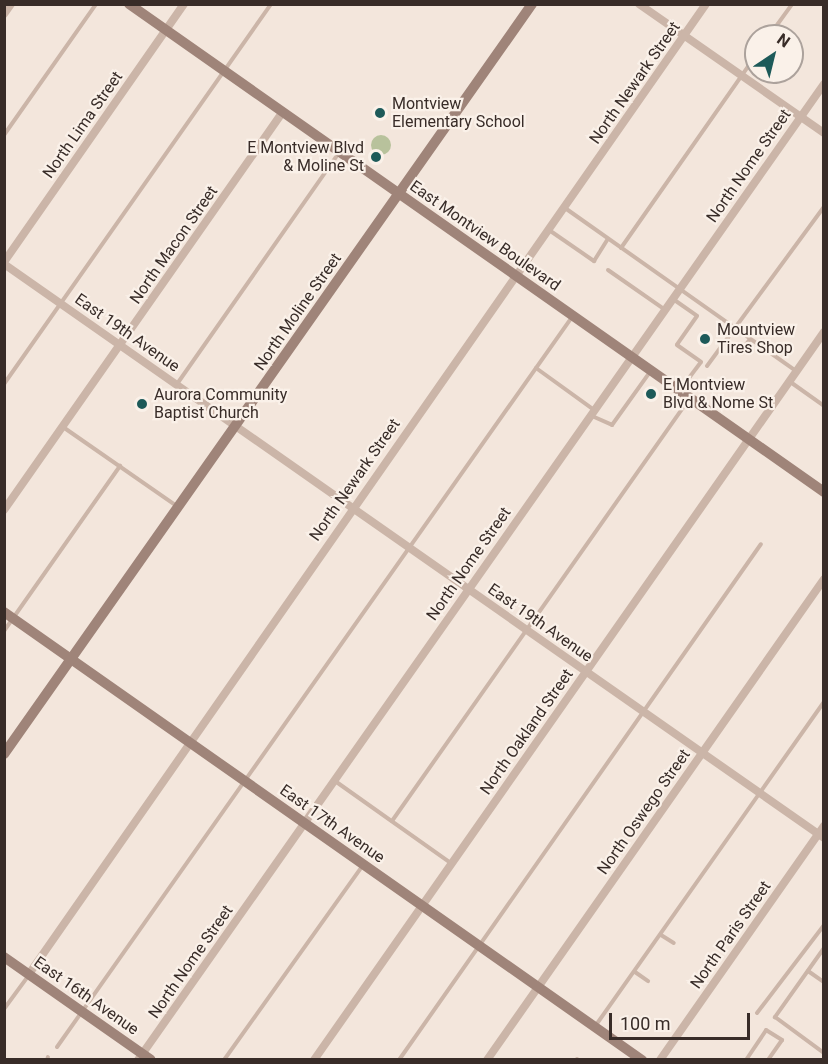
<!DOCTYPE html>
<style>
body{margin:0}
#map{position:relative;width:828px;height:1064px;overflow:hidden;background:#f3e6dc;font-family:Roboto,sans-serif}
div>[style]{position:absolute}
.green>*{inset:0;background:#b8c29c}
.round{border-radius:50%}
.lane>*{height:4px;margin:-2px;padding:0 2px;transform-origin:2px;border-radius:2px;background:#cbb5a8}
.street>*{height:8px;margin:-4px;padding:0 4px;transform-origin:4px;border-radius:4px;background:#cbb5a8}
.secondary>*{height:10px;margin:-5px;padding:0 5px;transform-origin:5px;border-radius:5px;background:#9f8479}
.dots>*{width:16px;height:16px;translate:-50% -50%;box-sizing:border-box;border:3px solid #faf1e9;border-radius:50%}
span{translate:-50% -50%;white-space:nowrap;text-align:center;line-height:1.15;-webkit-text-stroke:4.5px #faf1e9;paint-order:stroke}
.street-label{font-size:16px;color:#382c28}
.poi-label{font-size:16px;color:#382c28}
.left{translate:0 -50%;text-align:left}
.right{translate:-100% -50%;text-align:right}
.frame{position:absolute;inset:0;border:6px solid #382c28;pointer-events:none}
.north{position:absolute;left:744px;top:24px;width:60px;height:60px;box-sizing:border-box;background:#faf1e9;border:2px solid #aca29c;border-radius:50%;rotate:35deg;font-size:16px;font-weight:700;line-height:24px;text-align:center;color:#382c28}
.north::after{content:'';display:block;margin:auto;width:21px;height:27px;background:#1d5a59;clip-path:polygon(50% 0,100% 100%,50% 72%,0 100%)}
.scale{position:absolute;left:609px;top:1013px;width:141px;height:27px;box-sizing:border-box;border:3px solid #382c28;border-top:0;padding-left:8px;font-size:18px;line-height:21px;white-space:nowrap;color:#382c28;-webkit-text-stroke:4px #faf1e9;paint-order:stroke}
</style>
<div id="map">
<div class="green">
<i class="round" style="left:371px;top:135px;width:20px;height:20px"></i>
</div>
<div class="lane">
<i style="left:769px;top:36px;width:39px;rotate:-54deg"></i>
<i style="left:4px;top:135px;width:160px;rotate:-54.9deg"></i>
<i style="left:565px;top:208px;width:283px;rotate:35.2deg"></i>
<i style="left:549px;top:230px;width:55px;rotate:34.6deg"></i>
<i style="left:594px;top:261px;width:26px;rotate:-58deg"></i>
<i style="left:621px;top:248px;width:236px;rotate:-55deg"></i>
<i style="left:608px;top:270px;width:68px;rotate:34.9deg"></i>
<i style="left:673px;top:299px;width:29px;rotate:35deg"></i>
<i style="left:697px;top:316px;width:35px;rotate:125deg"></i>
<i style="left:677px;top:345px;width:29px;rotate:35deg"></i>
<i style="left:701px;top:362px;width:34px;rotate:127deg"></i>
<i style="left:740px;top:352px;width:16px;rotate:-52deg"></i>
<i style="left:707px;top:366px;width:197px;rotate:-53.7deg"></i>
<i style="left:536px;top:368px;width:72px;rotate:35.9deg"></i>
<i style="left:789px;top:381px;width:43px;rotate:35.5deg"></i>
<i style="left:4px;top:384px;width:464px;rotate:-54.9deg"></i>
<i style="left:177px;top:384px;width:281px;rotate:-55deg"></i>
<i style="left:592px;top:416px;width:22px;rotate:24deg"></i>
<i style="left:612px;top:425px;width:65px;rotate:-54.4deg"></i>
<i style="left:63px;top:427px;width:140px;rotate:34.8deg"></i>
<i style="left:4px;top:631px;width:202px;rotate:-54.9deg"></i>
<i style="left:335px;top:781px;width:142px;rotate:35.3deg"></i>
<i style="left:392px;top:821px;width:516px;rotate:-54.86deg"></i>
<i style="left:661px;top:935px;width:15px;rotate:32deg"></i>
<i style="left:824px;top:948px;width:85px;rotate:125.4deg"></i>
<i style="left:775px;top:1017px;width:61px;rotate:36.3deg"></i>
<i style="left:808px;top:971px;width:19px;rotate:35deg"></i>
<i style="left:635px;top:972px;width:16px;rotate:35deg"></i>
<i style="left:4px;top:1009px;width:42px;rotate:-53.7deg"></i>
<i style="left:757px;top:1013px;width:111px;rotate:-52.7deg"></i>
<i style="left:596px;top:1025px;width:395px;rotate:-54.8deg"></i>
<i style="left:57px;top:1047px;width:893px;rotate:-54.8deg"></i>
<i style="left:577px;top:1059px;width:1px;rotate:45deg"></i>
<i style="left:47px;top:1060px;width:3px;rotate:-72deg"></i>
<i style="left:224px;top:1060px;width:239px;rotate:-54.5deg"></i>
<i style="left:399px;top:1060px;width:630px;rotate:-54.95deg"></i>
<i style="left:746px;top:1060px;width:36px;rotate:-56deg"></i>
<i style="left:766px;top:1030px;width:19px;rotate:32deg"></i>
<i style="left:782px;top:1040px;width:24px;rotate:125deg"></i>
</div>
<div class="street">
<i style="left:639px;top:4px;width:226px;rotate:34.9deg"></i>
<i style="left:4px;top:14px;width:12px;rotate:-55deg"></i>
<i style="left:4px;top:262px;width:315px;rotate:-55.1deg"></i>
<i style="left:4px;top:264px;width:1001px;rotate:34.99deg"></i>
<i style="left:4px;top:510px;width:486px;rotate:-55deg"></i>
<i style="left:29px;top:974px;width:1183px;rotate:-55.09deg"></i>
<i style="left:138px;top:1060px;width:1193px;rotate:-54.9deg"></i>
<i style="left:314px;top:1060px;width:889px;rotate:-54.99deg"></i>
<i style="left:487px;top:1060px;width:587px;rotate:-54.98deg"></i>
<i style="left:660px;top:1060px;width:286px;rotate:-55deg"></i>
</div>
<div class="secondary">
<i style="left:129px;top:4px;width:849px;rotate:35.07deg"></i>
<i style="left:4px;top:612px;width:780px;rotate:35.08deg"></i>
<i style="left:4px;top:754px;width:917px;rotate:-54.85deg"></i>
<i style="left:4px;top:957px;width:179px;rotate:35deg"></i>
</div>
<div class="dots">
<i style="left:380px;top:113px;background:#1d5a59"></i>
<i style="left:376px;top:157px;background:#1d5a59"></i>
<i style="left:705px;top:339px;background:#1d5a59"></i>
<i style="left:651px;top:394px;background:#1d5a59"></i>
<i style="left:142px;top:404px;background:#1d5a59"></i>
</div>
<div class="street-label">
<span style="left:635px;top:83px;rotate:-55deg">North Newark Street</span>
<span style="left:83px;top:125px;rotate:-55deg">North Lima Street</span>
<span style="left:749px;top:166px;rotate:-55deg">North Nome Street</span>
<span style="left:485px;top:236px;rotate:35deg">East Montview Boulevard</span>
<span style="left:174px;top:245px;rotate:-55deg">North Macon Street</span>
<span style="left:298px;top:312px;rotate:-55deg">North Moline Street</span>
<span style="left:127px;top:333px;rotate:35deg">East 19th Avenue</span>
<span style="left:355px;top:480px;rotate:-55deg">North Newark Street</span>
<span style="left:469px;top:564px;rotate:-55deg">North Nome Street</span>
<span style="left:540px;top:623px;rotate:35deg">East 19th Avenue</span>
<span style="left:527px;top:732px;rotate:-55deg">North Oakland Street</span>
<span style="left:644px;top:812px;rotate:-55deg">North Oswego Street</span>
<span style="left:332px;top:824px;rotate:35deg">East 17th Avenue</span>
<span style="left:731px;top:935px;rotate:-55deg">North Paris Street</span>
<span style="left:191px;top:962px;rotate:-55deg">North Nome Street</span>
<span style="left:86px;top:996px;rotate:35deg">East 16th Avenue</span>
</div>
<div class="poi-label">
<span class="left" style="left:392px;top:113px">Montview<br>Elementary School</span>
<span class="right" style="left:364px;top:157px">E Montview Blvd<br>&amp; Moline St</span>
<span class="left" style="left:717px;top:339px">Mountview<br>Tires Shop</span>
<span class="left" style="left:663px;top:394px">E Montview<br>Blvd &amp; Nome St</span>
<span class="left" style="left:154px;top:404px">Aurora Community<br>Baptist Church</span>
</div>
<div class="frame"></div>
<div class="north">N</div>
<div class="scale">100 m</div>
</div>
